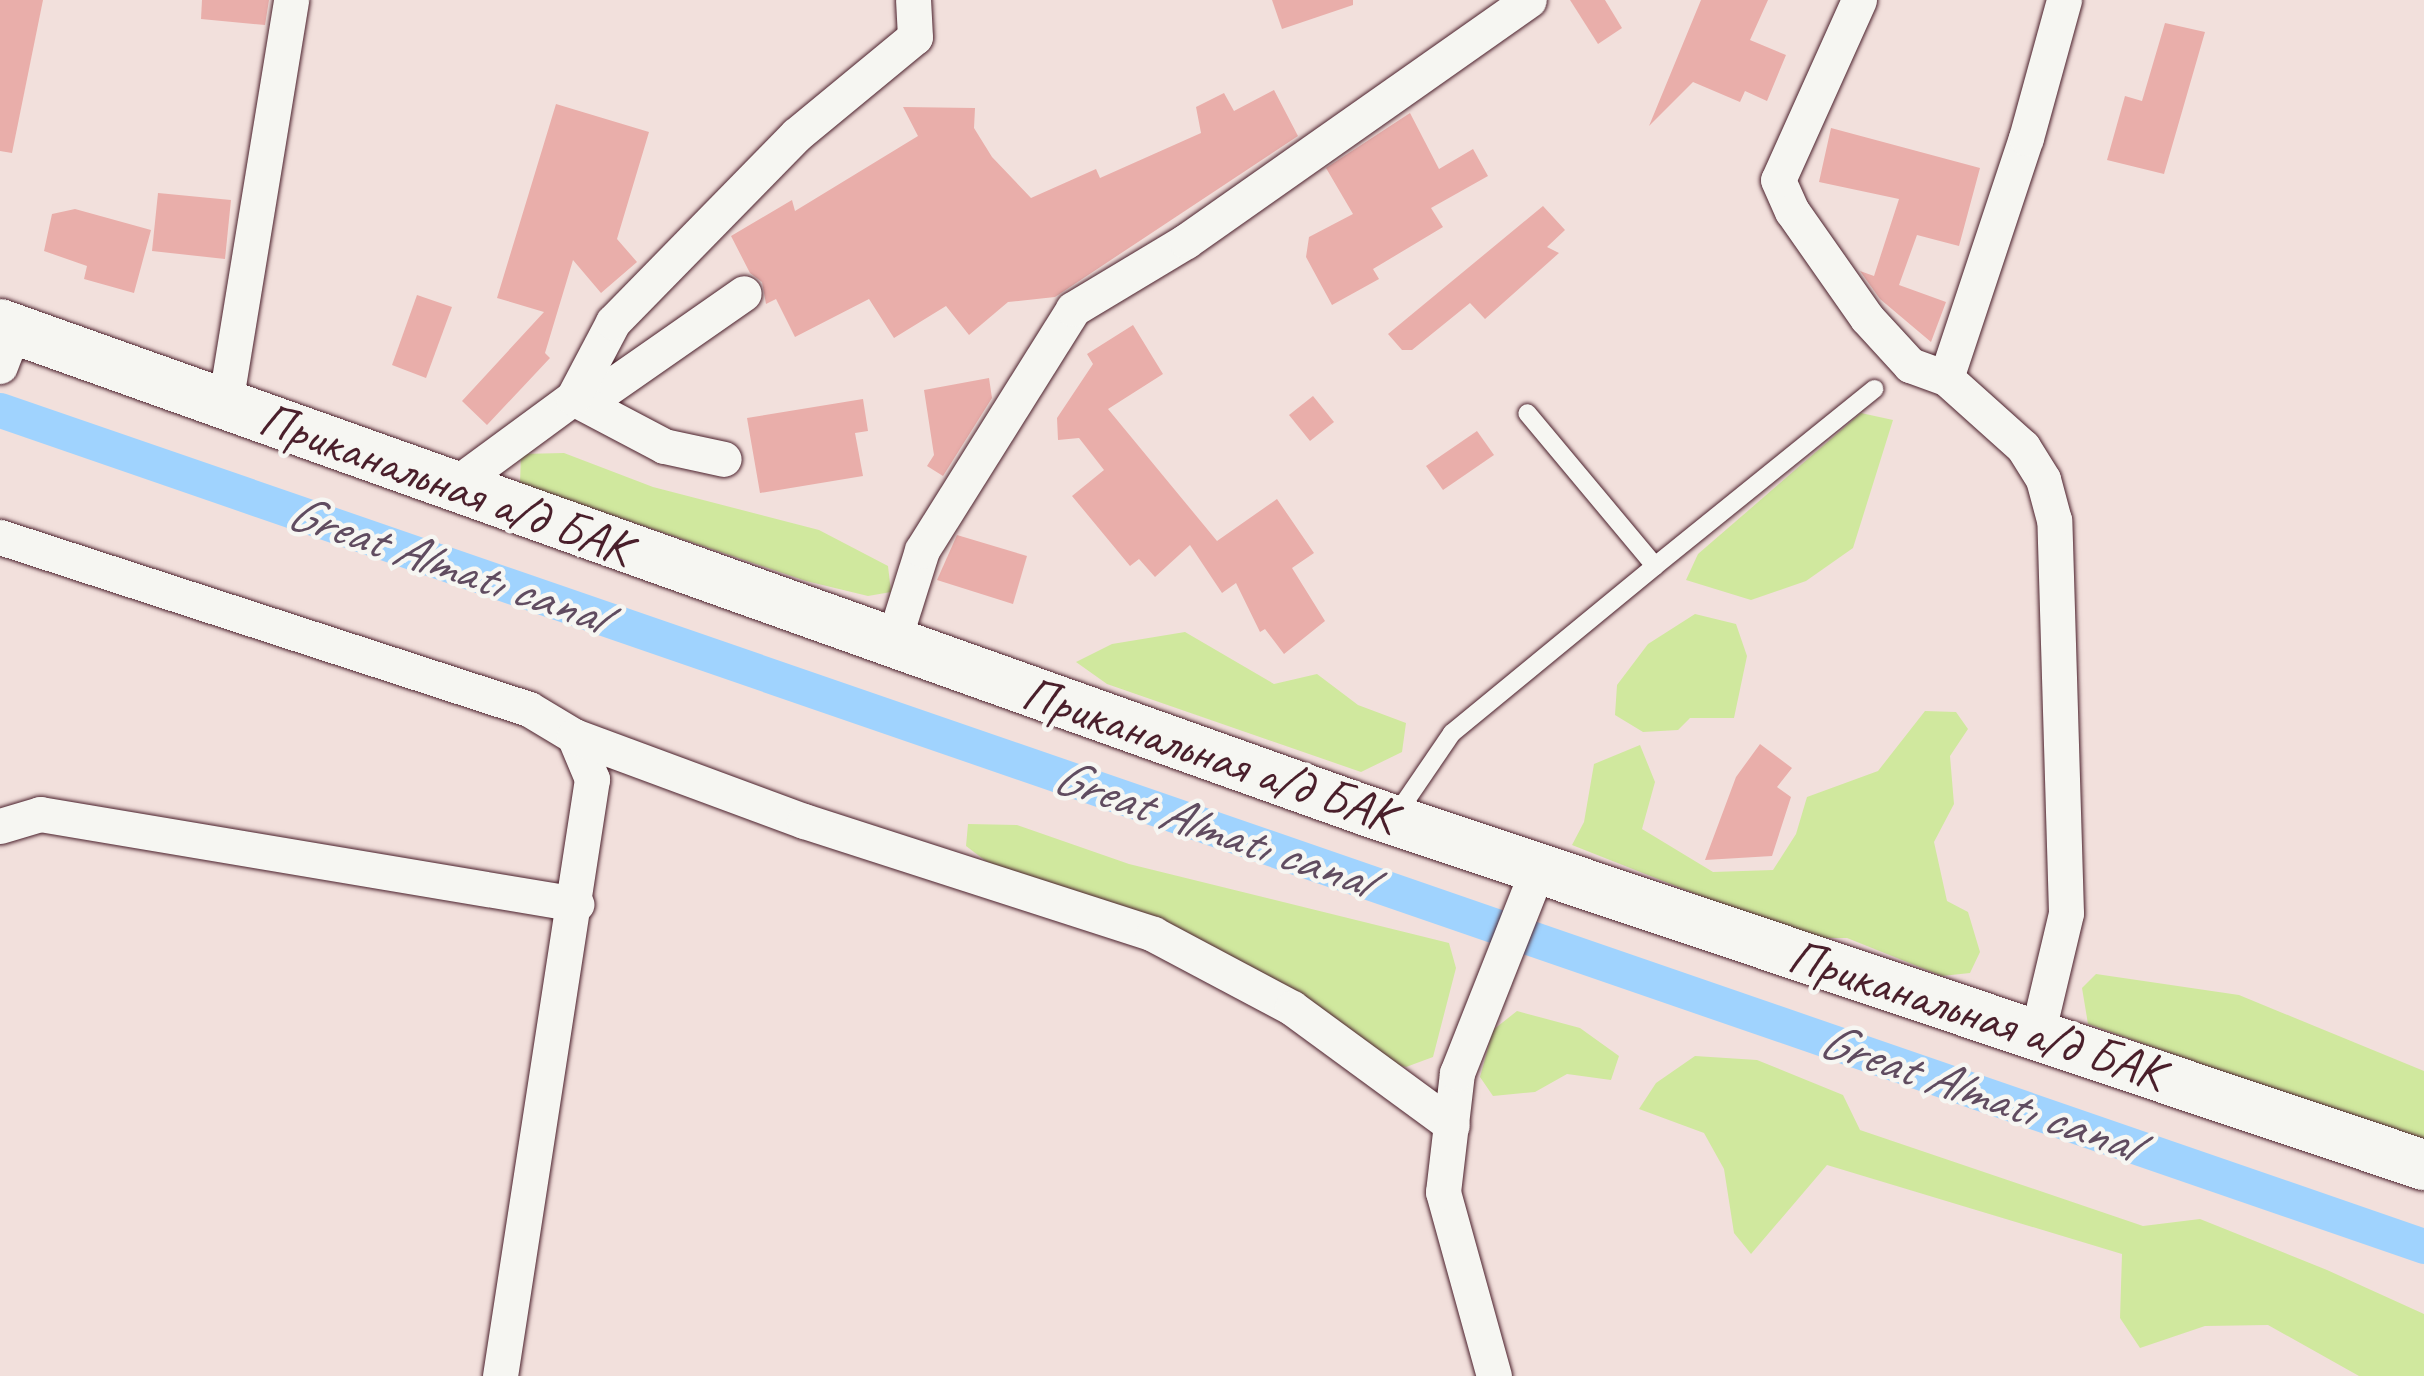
<!DOCTYPE html>
<meta charset="utf-8">
<style>
body{margin:0}
#map{position:relative;width:2424px;height:1376px;overflow:hidden;background:#f2e0dc;font-family:Caveat,sans-serif}
div>[style]{position:absolute}
.green>*{inset:0;background:#d0e89e}
.canal>*{height:35px;margin:-17.5px;padding:0 17.5px;transform-origin:17.5px;border-radius:17.5px;background:#a0d3fe}
.building>*{inset:0;background:#e9aeaa}
.roads{filter:drop-shadow(0 0 2px #4a1f2b) drop-shadow(0 0 2px #4a1f2b)}
.lane>*{height:18px;margin:-9px;padding:0 9px;transform-origin:9px;border-radius:9px;background:#f6f6f2}
.street>*{height:35px;margin:-17.5px;padding:0 17.5px;transform-origin:17.5px;border-radius:17.5px;background:#f6f6f2}
.secondary>*{height:50px;margin:-25px;padding:0 25px;transform-origin:25px;border-radius:25px;background:#f6f6f2}
span{translate:-50% -50%;white-space:nowrap;text-align:center;line-height:1.15;-webkit-text-stroke:9px #f6f6f2;paint-order:stroke}
.street-label{font-size:50px;color:#4a1f2b}
.water-label{font-size:52px;color:#604c60;font-style:italic}
</style>
<div id="map">
<div class="green">
<i style="clip-path:polygon(1861px 413px,1893px 420px,1853px 548px,1806px 581px,1751px 600px,1686px 580px,1698px 554px)"></i>
<i style="clip-path:polygon(564px 453px,653px 487px,819px 530px,888px 566px,891px 592px,868px 596px,806px 581px,520px 484px,521px 454px)"></i>
<i style="clip-path:polygon(1695px 614px,1736px 624px,1747px 656px,1734px 718px,1690px 718px,1678px 730px,1643px 732px,1615px 715px,1617px 685px,1648px 644px)"></i>
<i style="clip-path:polygon(1185px 632px,1274px 684px,1317px 674px,1358px 705px,1406px 723px,1402px 752px,1361px 772px,1107px 684px,1076px 662px,1112px 644px)"></i>
<i style="clip-path:polygon(1925px 711px,1956px 712px,1968px 729px,1950px 756px,1954px 804px,1934px 842px,1947px 901px,1968px 912px,1980px 952px,1970px 973px,1942px 976px,1847px 938px,1807px 938px,1572px 845px,1584px 822px,1594px 764px,1640px 745px,1655px 782px,1642px 829px,1713px 872px,1773px 870px,1796px 834px,1807px 797px,1878px 771px)"></i>
<i style="clip-path:polygon(968px 824px,1017px 825px,1129px 864px,1449px 943px,1456px 968px,1433px 1057px,1406px 1067px,1376px 1059px,1015px 883px,966px 846px)"></i>
<i style="clip-path:polygon(2096px 974px,2239px 995px,2424px 1071px,2424px 1143px,2088px 1024px,2082px 988px)"></i>
<i style="clip-path:polygon(1517px 1011px,1580px 1028px,1619px 1056px,1611px 1080px,1567px 1074px,1535px 1092px,1493px 1096px,1480px 1077px,1493px 1030px)"></i>
<i style="clip-path:polygon(1695px 1056px,1757px 1060px,1843px 1095px,1860px 1130px,2143px 1226px,2200px 1219px,2327px 1270px,2424px 1314px,2424px 1376px,2359px 1376px,2268px 1325px,2205px 1326px,2140px 1348px,2120px 1318px,2122px 1254px,1827px 1165px,1751px 1254px,1734px 1233px,1724px 1169px,1704px 1133px,1639px 1109px,1656px 1083px)"></i>
</div>
<div class="canal">
<i style="left:0;top:410px;width:2564px;rotate:19.03deg"></i>
</div>
<div class="building">
<i style="clip-path:polygon(0 0,43px 0,12px 153px,0 151px)"></i>
<i style="clip-path:polygon(202px 0,269px 0,265px 25px,201px 19px)"></i>
<i style="clip-path:polygon(1272px 0,1353px 0,1353px 5px,1282px 29px)"></i>
<i style="clip-path:polygon(1570px 0,1605px 0,1622px 28px,1598px 44px)"></i>
<i style="clip-path:polygon(1701px 0,1768px 0,1750px 40px,1786px 55px,1767px 101px,1745px 91px,1740px 102px,1693px 82px,1649px 126px)"></i>
<i style="clip-path:polygon(2165px 23px,2205px 32px,2164px 174px,2107px 160px,2125px 96px,2142px 101px)"></i>
<i style="clip-path:polygon(1274px 90px,1298px 136px,1055px 297px,1008px 302px,969px 335px,946px 306px,894px 338px,869px 299px,795px 337px,776px 299px,766px 304px,762px 282px,750px 273px,731px 236px,792px 200px,795px 211px,918px 136px,903px 107px,975px 108px,974px 128px,992px 157px,1031px 198px,1096px 169px,1100px 178px,1201px 133px,1196px 107px,1224px 93px,1234px 111px)"></i>
<i style="clip-path:polygon(556px 104px,649px 132px,617px 239px,637px 262px,601px 293px,573px 260px,545px 353px,550px 358px,487px 425px,462px 401px,544px 312px,497px 298px)"></i>
<i style="clip-path:polygon(1410px 113px,1439px 169px,1473px 149px,1488px 176px,1431px 208px,1443px 227px,1373px 269px,1379px 279px,1332px 305px,1306px 257px,1309px 237px,1353px 214px,1326px 168px)"></i>
<i style="clip-path:polygon(1831px 128px,1980px 168px,1959px 246px,1917px 235px,1899px 285px,1946px 302px,1931px 342px,1880px 299px,1860px 271px,1874px 276px,1899px 199px,1819px 182px)"></i>
<i style="clip-path:polygon(158px 193px,231px 200px,225px 259px,152px 251px)"></i>
<i style="clip-path:polygon(1543px 206px,1565px 230px,1547px 247px,1559px 253px,1485px 319px,1470px 303px,1412px 350px,1402px 350px,1388px 334px)"></i>
<i style="clip-path:polygon(75px 209px,151px 230px,134px 293px,84px 279px,87px 266px,44px 251px,52px 214px)"></i>
<i style="clip-path:polygon(417px 295px,452px 307px,426px 378px,392px 365px)"></i>
<i style="clip-path:polygon(1133px 325px,1163px 374px,1108px 409px,1217px 541px,1277px 499px,1314px 553px,1292px 568px,1325px 621px,1284px 654px,1265px 629px,1260px 632px,1236px 583px,1222px 593px,1190px 545px,1155px 577px,1139px 559px,1130px 566px,1072px 496px,1104px 470px,1079px 438px,1058px 440px,1057px 418px,1093px 364px,1087px 354px)"></i>
<i style="clip-path:polygon(989px 378px,992px 398px,943px 476px,927px 466px,934px 455px,924px 390px)"></i>
<i style="clip-path:polygon(1313px 396px,1334px 422px,1310px 441px,1289px 415px)"></i>
<i style="clip-path:polygon(863px 399px,868px 431px,855px 433px,863px 476px,760px 493px,747px 418px)"></i>
<i style="clip-path:polygon(1477px 431px,1494px 455px,1443px 490px,1426px 466px)"></i>
<i style="clip-path:polygon(957px 535px,1027px 556px,1013px 604px,937px 580px)"></i>
<i style="clip-path:polygon(1760px 744px,1792px 768px,1777px 787px,1791px 797px,1772px 856px,1705px 860px,1736px 777px)"></i>
</div>
<div class="roads">
<div class="lane">
<i style="left:1655px;top:566px;width:282px;rotate:-38.9deg"></i>
<i style="left:1394px;top:818px;width:103px;rotate:-55.7deg"></i>
<i style="left:1452px;top:733px;width:263px;rotate:-39.4deg"></i>
<i style="left:1655px;top:566px;width:199px;rotate:-129.9deg"></i>
</div>
<div class="street">
<i style="left:1859px;top:0;width:197px;rotate:114.2deg"></i>
<i style="left:1778px;top:180px;width:34px;rotate:66deg"></i>
<i style="left:1792px;top:211px;width:131px;rotate:55deg"></i>
<i style="left:1867px;top:318px;width:64px;rotate:47.5deg"></i>
<i style="left:1910px;top:365px;width:38px;rotate:20deg"></i>
<i style="left:0;top:366px;width:40px;rotate:-69deg"></i>
<i style="left:573px;top:398px;width:33px;rotate:-14deg"></i>
<i style="left:605px;top:390px;width:169px;rotate:-34.9deg"></i>
<i style="left:573px;top:398px;width:103px;rotate:27.8deg"></i>
<i style="left:664px;top:446px;width:61px;rotate:12.2deg"></i>
<i style="left:225px;top:404px;width:409px;rotate:-80.7deg"></i>
<i style="left:453px;top:486px;width:149px;rotate:-36.3deg"></i>
<i style="left:573px;top:398px;width:86px;rotate:-62.2deg"></i>
<i style="left:613px;top:322px;width:262px;rotate:-45.6deg"></i>
<i style="left:796px;top:135px;width:154px;rotate:-39.5deg"></i>
<i style="left:915px;top:37px;width:37px;rotate:-93deg"></i>
<i style="left:0;top:537px;width:556px;rotate:18.01deg"></i>
<i style="left:529px;top:709px;width:52px;rotate:31deg"></i>
<i style="left:574px;top:736px;width:47px;rotate:67.3deg"></i>
<i style="left:592px;top:779px;width:604px;rotate:98.76deg"></i>
<i style="left:893px;top:642px;width:96px;rotate:-72.5deg"></i>
<i style="left:922px;top:550px;width:284px;rotate:-57.9deg"></i>
<i style="left:1073px;top:309px;width:132px;rotate:-31deg"></i>
<i style="left:1186px;top:241px;width:419px;rotate:-35.1deg"></i>
<i style="left:574px;top:736px;width:245px;rotate:20.3deg"></i>
<i style="left:804px;top:821px;width:367px;rotate:17.9deg"></i>
<i style="left:1153px;top:934px;width:157px;rotate:28deg"></i>
<i style="left:1292px;top:1008px;width:198px;rotate:36.2deg"></i>
<i style="left:0;top:826px;width:42px;rotate:-16.7deg"></i>
<i style="left:40px;top:814px;width:544px;rotate:9.53deg"></i>
<i style="left:2037px;top:1035px;width:125px;rotate:-76.6deg"></i>
<i style="left:2066px;top:913px;width:393px;rotate:-91.7deg"></i>
<i style="left:2054px;top:520px;width:42px;rotate:-105deg"></i>
<i style="left:2043px;top:479px;width:38px;rotate:-122deg"></i>
<i style="left:2023px;top:447px;width:103px;rotate:-138.1deg"></i>
<i style="left:1946px;top:378px;width:253px;rotate:-71.6deg"></i>
<i style="left:2026px;top:138px;width:143px;rotate:-74.6deg"></i>
<i style="left:1494px;top:1376px;width:191px;rotate:-105.5deg"></i>
<i style="left:1443px;top:1192px;width:120px;rotate:-83.3deg"></i>
<i style="left:1457px;top:1073px;width:220px;rotate:-68.4deg"></i>
</div>
<div class="secondary">
<i style="left:0;top:324px;width:1451px;rotate:19.61deg"></i>
<i style="left:1367px;top:811px;width:1115px;rotate:18.52deg"></i>
</div>
</div>
<div class="street-label">
<span style="left:445px;top:483px;rotate:20deg">Приканальная а/д БАК</span>
<span style="left:1209px;top:754px;rotate:19deg">Приканальная а/д БАК</span>
<span style="left:1976px;top:1014px;rotate:18deg">Приканальная а/д БАК</span>
</div>
<div class="water-label">
<span style="left:446px;top:564px;rotate:19deg">Great Almatı canal</span>
<span style="left:1212px;top:828px;rotate:19deg">Great Almatı canal</span>
<span style="left:1978px;top:1092px;rotate:19deg">Great Almatı canal</span>
</div>
</div>
